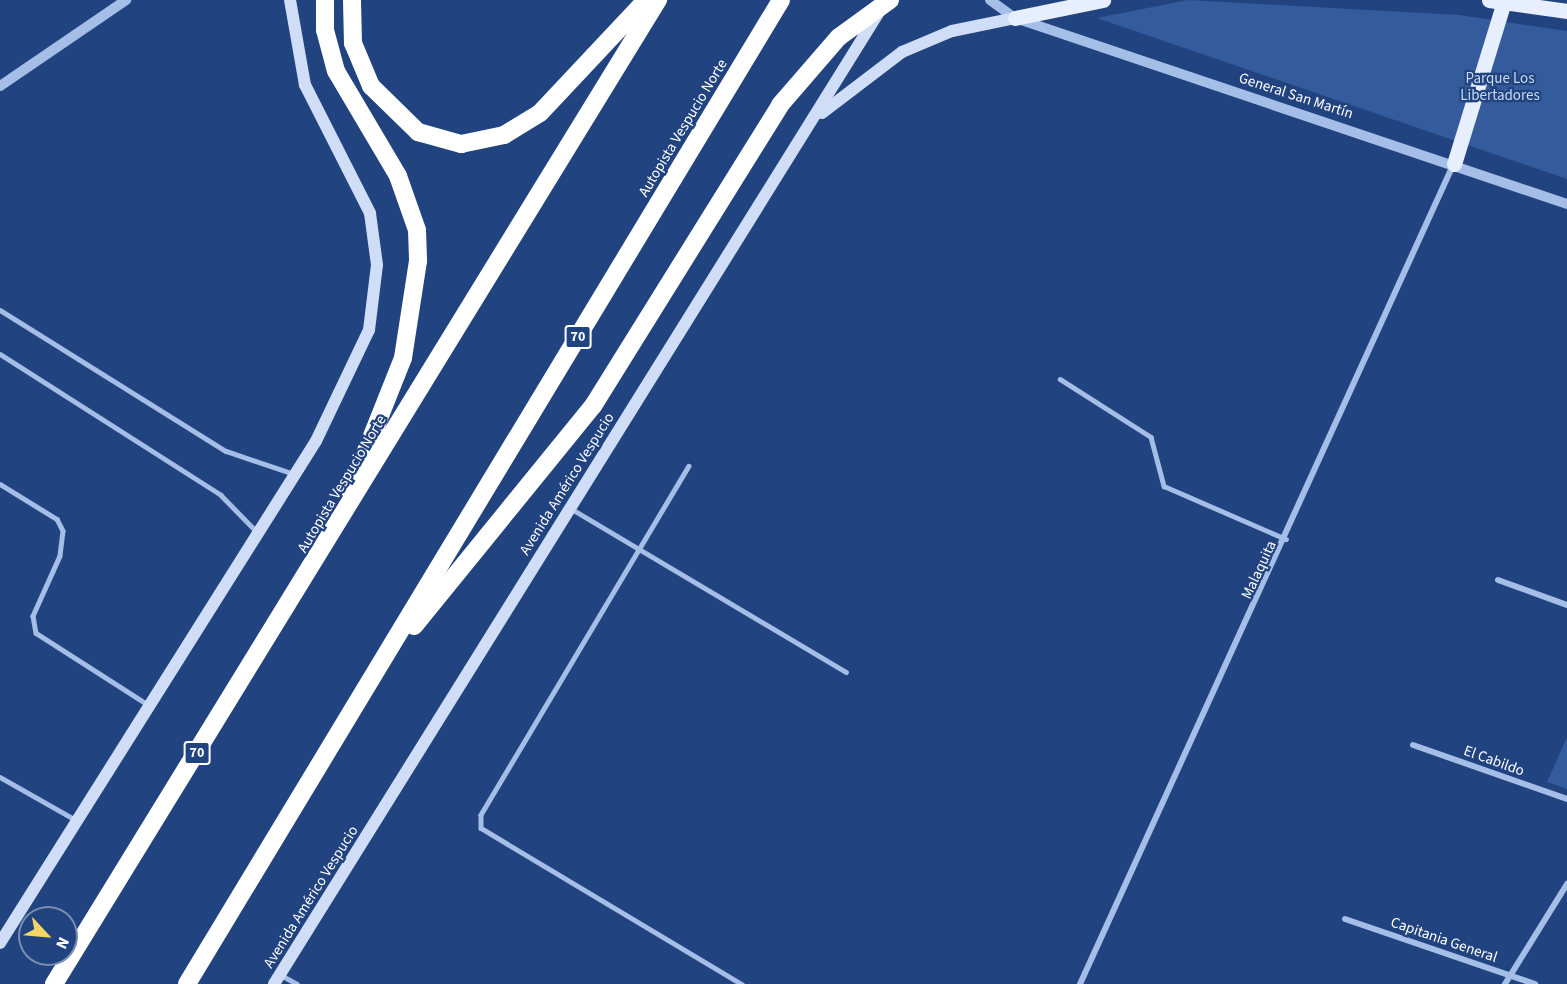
<!DOCTYPE html>
<meta charset="utf-8">
<style>
body{margin:0}
#map{position:relative;width:1567px;height:984px;overflow:hidden;background:#21437f;font-family:"Source Sans 3",sans-serif}
div>[style]{position:absolute}
.green>*{inset:0;background:#345c9d}
.service>*{height:4.5px;margin:-2.25px;padding:0 2.25px;transform-origin:2.25px;border-radius:2.25px;background:#a5bee7}
.minor>*{height:6px;margin:-3px;padding:0 3px;transform-origin:3px;border-radius:3px;background:#a5bee7}
.tertiary>*{height:10px;margin:-5px;padding:0 5px;transform-origin:5px;border-radius:5px;background:#a5bee7}
.secondary>*{height:12px;margin:-6px;padding:0 6px;transform-origin:6px;border-radius:6px;background:#cfddf6}
.primary>*{height:15px;margin:-7.5px;padding:0 7.5px;transform-origin:7.5px;border-radius:7.5px;background:#e7eefd}
.motorway>*{height:18px;margin:-9px;padding:0 9px;transform-origin:9px;border-radius:9px;background:#fff}
.motorway-bridge>*{height:18px;margin:-9px;padding:0 9px;transform-origin:9px;border-radius:9px;background:#fff}
span{translate:-50% -50%;white-space:nowrap;text-align:center;line-height:1.15;-webkit-text-stroke:4.5px #21437f;paint-order:stroke}
.shield-label span{padding:2px 4px;background:#21437f;border:2px solid;border-radius:4px;-webkit-text-stroke-width:0}
.shield-label{font-size:14px;color:#fff;font-weight:700}
.park-label{font-size:15px;color:#c9daf5}
.street-label{font-size:15px;color:#fff}
.north{position:absolute;left:18px;top:906px;width:60px;height:60px;box-sizing:border-box;background:#21437f;border:2px solid #7a8eb2;border-radius:50%;rotate:116deg;font-size:16px;font-weight:700;line-height:24px;text-align:center;color:#fff}
.north::after{content:'';display:block;margin:auto;width:21px;height:27px;background:#f4d566;clip-path:polygon(50% 0,100% 100%,50% 72%,0 100%)}
</style>
<div id="map">
<div class="green">
<i style="clip-path:polygon(1188px 0,1459px 15px,1567px 31px,1567px 179px,1097px 18px)"></i>
<i style="clip-path:polygon(1567px 737px,1567px 789px,1547px 782px)"></i>
</div>
<div class="service">
<i style="left:0;top:310px;width:266px;rotate:32deg"></i>
<i style="left:226px;top:451px;width:72px;rotate:18.7deg"></i>
<i style="left:0;top:354px;width:262px;rotate:32.5deg"></i>
<i style="left:221px;top:495px;width:52px;rotate:45.8deg"></i>
<i style="left:1060px;top:379px;width:108px;rotate:32.5deg"></i>
<i style="left:1151px;top:437px;width:51px;rotate:75.1deg"></i>
<i style="left:1164px;top:486px;width:133px;rotate:23.5deg"></i>
<i style="left:689px;top:466px;width:406px;rotate:120.8deg"></i>
<i style="left:481px;top:815px;width:13px;rotate:90deg"></i>
<i style="left:481px;top:828px;width:304px;rotate:30.9deg"></i>
<i style="left:0;top:484px;width:67px;rotate:31.6deg"></i>
<i style="left:57px;top:519px;width:13px;rotate:63deg"></i>
<i style="left:63px;top:531px;width:25px;rotate:97deg"></i>
<i style="left:60px;top:556px;width:66px;rotate:114.2deg"></i>
<i style="left:33px;top:616px;width:17px;rotate:80deg"></i>
<i style="left:36px;top:633px;width:132px;rotate:32.6deg"></i>
<i style="left:570px;top:508px;width:321px;rotate:30.7deg"></i>
<i style="left:0;top:777px;width:87px;rotate:29.5deg"></i>
<i style="left:281px;top:975px;width:18px;rotate:29deg"></i>
</div>
<div class="minor">
<i style="left:1498px;top:580px;width:73px;rotate:19.9deg"></i>
<i style="left:1413px;top:745px;width:163px;rotate:19.3deg"></i>
<i style="left:1345px;top:919px;width:201px;rotate:18.9deg"></i>
<i style="left:1080px;top:984px;width:900px;rotate:-65.51deg"></i>
<i style="left:1505px;top:984px;width:118px;rotate:-58.2deg"></i>
</div>
<div class="tertiary">
<i style="left:990px;top:0;width:31px;rotate:36deg"></i>
<i style="left:1015px;top:18px;width:582px;rotate:18.62deg"></i>
<i style="left:0;top:86px;width:153px;rotate:-34.3deg"></i>
</div>
<div class="secondary">
<i style="left:822px;top:113px;width:101px;rotate:-37.3deg"></i>
<i style="left:902px;top:52px;width:54px;rotate:-22.8deg"></i>
<i style="left:952px;top:31px;width:64px;rotate:-11.7deg"></i>
<i style="left:0;top:943px;width:593px;rotate:-57.81deg"></i>
<i style="left:316px;top:441px;width:123px;rotate:-64.5deg"></i>
<i style="left:369px;top:330px;width:65px;rotate:-83deg"></i>
<i style="left:377px;top:265px;width:52px;rotate:-97.7deg"></i>
<i style="left:370px;top:213px;width:144px;rotate:-116.9deg"></i>
<i style="left:305px;top:85px;width:86px;rotate:-100deg"></i>
<i style="left:274px;top:984px;width:1145px;rotate:-58.1deg"></i>
</div>
<div class="primary">
<i style="left:1489px;top:0;width:79px;rotate:8deg"></i>
<i style="left:1015px;top:18px;width:90px;rotate:-11.6deg"></i>
<i style="left:1454px;top:164px;width:170px;rotate:-72.9deg"></i>
</div>
<div class="motorway">
<i style="left:325px;top:0;width:30px;rotate:90deg"></i>
<i style="left:325px;top:30px;width:42px;rotate:75deg"></i>
<i style="left:336px;top:71px;width:122px;rotate:59.4deg"></i>
<i style="left:398px;top:176px;width:57px;rotate:70.6deg"></i>
<i style="left:417px;top:230px;width:31px;rotate:88deg"></i>
<i style="left:418px;top:261px;width:98px;rotate:98.8deg"></i>
<i style="left:403px;top:358px;width:143px;rotate:111.7deg"></i>
<i style="left:352px;top:0;width:43px;rotate:88.7deg"></i>
<i style="left:353px;top:43px;width:47px;rotate:67.3deg"></i>
<i style="left:371px;top:86px;width:66px;rotate:44.4deg"></i>
<i style="left:418px;top:132px;width:45px;rotate:15.6deg"></i>
<i style="left:461px;top:144px;width:44px;rotate:-11.8deg"></i>
<i style="left:504px;top:135px;width:42px;rotate:-31.4deg"></i>
<i style="left:540px;top:113px;width:155px;rotate:-46.8deg"></i>
<i style="left:414px;top:626px;width:284px;rotate:-50.9deg"></i>
<i style="left:593px;top:406px;width:354px;rotate:-58.1deg"></i>
<i style="left:780px;top:105px;width:90px;rotate:-49.1deg"></i>
<i style="left:54px;top:984px;width:1155px;rotate:-58.46deg"></i>
<i style="left:187px;top:984px;width:1149px;rotate:-58.88deg"></i>
</div>
<div class="motorway-bridge">
<i style="left:839px;top:37px;width:63px;rotate:-36deg"></i>
</div>
<div class="shield-label">
<span style="left:578px;top:337px">70</span>
<span style="left:197px;top:753px">70</span>
</div>
<div class="park-label">
<span style="left:1500px;top:87px">Parque Los<br>Libertadores</span>
</div>
<div class="street-label">
<span style="left:1296px;top:96px;rotate:18deg">General San Martín</span>
<span style="left:683px;top:128px;rotate:-59deg">Autopista Vespucio Norte</span>
<span style="left:342px;top:484px;rotate:-59deg">Autopista Vespucio Norte</span>
<span style="left:567px;top:484px;rotate:-58deg">Avenida Américo Vespucio</span>
<span style="left:1259px;top:570px;rotate:-65deg">Malaquita</span>
<span style="left:1494px;top:761px;rotate:20deg">El Cabildo</span>
<span style="left:311px;top:897px;rotate:-58deg">Avenida Américo Vespucio</span>
<span style="left:1444px;top:940px;rotate:19deg">Capitania General</span>
</div>
<div class="north">N</div>
</div>
